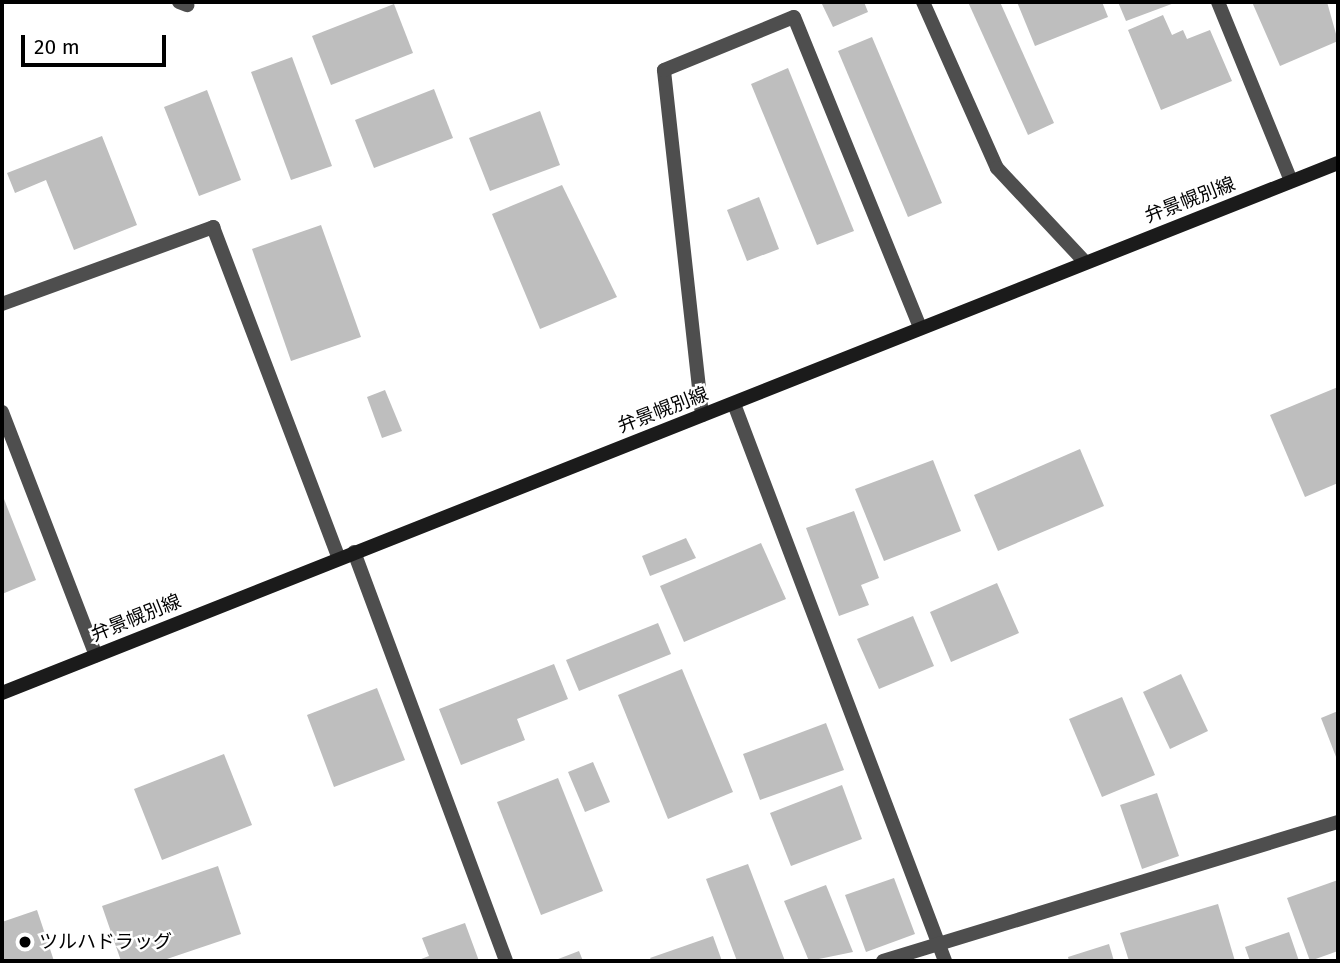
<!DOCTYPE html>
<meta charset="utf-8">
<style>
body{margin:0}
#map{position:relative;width:1340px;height:963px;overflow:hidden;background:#fff;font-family:"Fira Sans","Noto Sans JP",sans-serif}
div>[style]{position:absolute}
.building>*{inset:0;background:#bebebe}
.lane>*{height:14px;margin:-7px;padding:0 7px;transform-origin:7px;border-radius:7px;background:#4e4e4e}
.street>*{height:14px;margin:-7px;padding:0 7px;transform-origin:7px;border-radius:7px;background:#4e4e4e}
.secondary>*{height:14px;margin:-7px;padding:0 7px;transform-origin:7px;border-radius:7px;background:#1b1b1b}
.dots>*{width:19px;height:19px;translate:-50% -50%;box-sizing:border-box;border:4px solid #fff;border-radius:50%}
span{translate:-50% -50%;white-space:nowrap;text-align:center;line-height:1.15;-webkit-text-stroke:5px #fff;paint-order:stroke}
.street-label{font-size:19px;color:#000}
.poi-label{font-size:19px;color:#000}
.left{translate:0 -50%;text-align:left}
.frame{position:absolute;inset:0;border:4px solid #000;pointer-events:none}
.scale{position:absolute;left:21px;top:35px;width:145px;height:32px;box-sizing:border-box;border:4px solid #000;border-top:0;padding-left:9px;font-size:21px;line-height:24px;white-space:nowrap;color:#000;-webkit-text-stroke:5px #fff;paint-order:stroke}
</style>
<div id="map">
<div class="building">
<i style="clip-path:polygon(821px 2px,864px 2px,868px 12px,833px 27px)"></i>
<i style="clip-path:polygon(968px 2px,1000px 2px,1054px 123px,1028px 135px)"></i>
<i style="clip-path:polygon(1017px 2px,1102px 2px,1108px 17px,1035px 46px)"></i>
<i style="clip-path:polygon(1118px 2px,1177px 2px,1126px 21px)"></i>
<i style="clip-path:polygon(1252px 2px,1327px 2px,1338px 41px,1280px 66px)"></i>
<i style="clip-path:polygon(394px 4px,413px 53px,331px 85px,312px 36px)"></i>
<i style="clip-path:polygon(1163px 15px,1172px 35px,1183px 30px,1187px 39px,1210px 30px,1232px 81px,1161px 110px,1128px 30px)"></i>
<i style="clip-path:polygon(872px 37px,942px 203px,908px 217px,838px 51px)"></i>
<i style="clip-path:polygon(292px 57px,332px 166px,291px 180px,251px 72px)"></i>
<i style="clip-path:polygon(788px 68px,854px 231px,817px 245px,751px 84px)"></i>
<i style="clip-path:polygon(434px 89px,453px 138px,374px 168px,355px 120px)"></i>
<i style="clip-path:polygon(207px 90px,241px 180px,199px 196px,164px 107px)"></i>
<i style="clip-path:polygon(540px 111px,560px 165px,490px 191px,469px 138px)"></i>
<i style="clip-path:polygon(102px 136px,137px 225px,74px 250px,46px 180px,15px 193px,7px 173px)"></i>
<i style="clip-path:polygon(562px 185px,617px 297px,540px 329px,492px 214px)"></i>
<i style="clip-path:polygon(759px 197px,779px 249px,747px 261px,727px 210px)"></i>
<i style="clip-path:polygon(321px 225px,361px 337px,291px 361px,252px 249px)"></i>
<i style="clip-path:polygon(1338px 387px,1338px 483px,1305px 497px,1270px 415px)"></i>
<i style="clip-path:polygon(385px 390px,402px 431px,382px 438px,367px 397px)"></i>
<i style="clip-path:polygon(1080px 449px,1104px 506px,998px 551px,974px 495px)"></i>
<i style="clip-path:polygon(933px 460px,961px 531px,884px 561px,855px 489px)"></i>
<i style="clip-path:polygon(2px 494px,36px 580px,2px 594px)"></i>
<i style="clip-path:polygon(854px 511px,879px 578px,861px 585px,869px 605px,839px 616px,806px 528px)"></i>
<i style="clip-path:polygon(686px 538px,696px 558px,650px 576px,642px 556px)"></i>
<i style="clip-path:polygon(761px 543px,786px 599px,684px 642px,660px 586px)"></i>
<i style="clip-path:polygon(997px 583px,1019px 633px,951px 662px,930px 612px)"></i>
<i style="clip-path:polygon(913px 616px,934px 666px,879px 689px,857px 639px)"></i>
<i style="clip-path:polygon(658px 623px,671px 654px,579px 691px,566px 660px)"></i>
<i style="clip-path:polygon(554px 664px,568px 699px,517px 719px,525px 740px,461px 765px,439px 709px)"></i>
<i style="clip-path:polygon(682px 669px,733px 792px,668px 819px,618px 695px)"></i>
<i style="clip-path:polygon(1181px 674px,1208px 731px,1170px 749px,1143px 692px)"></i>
<i style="clip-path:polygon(377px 688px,405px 760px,334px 787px,307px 715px)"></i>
<i style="clip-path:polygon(1122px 697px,1155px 775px,1102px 797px,1069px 719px)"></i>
<i style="clip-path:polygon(1338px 711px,1338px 762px,1321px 718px)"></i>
<i style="clip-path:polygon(826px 723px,844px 770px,760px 800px,743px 754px)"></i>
<i style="clip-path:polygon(224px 754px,252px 825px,162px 860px,134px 789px)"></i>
<i style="clip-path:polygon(593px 762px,610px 802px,585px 812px,568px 772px)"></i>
<i style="clip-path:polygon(558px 778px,603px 891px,541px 915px,497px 802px)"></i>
<i style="clip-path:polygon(842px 785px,862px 839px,791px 866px,770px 813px)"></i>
<i style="clip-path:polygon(1157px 793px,1179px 856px,1142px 869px,1120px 805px)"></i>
<i style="clip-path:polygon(748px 864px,785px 961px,737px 961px,706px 879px)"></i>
<i style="clip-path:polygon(218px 866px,241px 934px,161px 961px,121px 961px,102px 906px)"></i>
<i style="clip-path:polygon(894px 878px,915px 934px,866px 952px,845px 895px)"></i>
<i style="clip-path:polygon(1338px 880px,1338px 951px,1310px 961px,1287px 898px)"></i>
<i style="clip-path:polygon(826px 885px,853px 952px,809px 961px,784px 901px)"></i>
<i style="clip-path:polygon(1218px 904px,1235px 961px,1129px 961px,1120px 933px)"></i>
<i style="clip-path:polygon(37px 910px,54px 961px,2px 961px,2px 922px)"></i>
<i style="clip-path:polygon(465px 923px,479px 961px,416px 961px,429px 956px,422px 938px)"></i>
<i style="clip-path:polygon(1289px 932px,1299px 961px,1250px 961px,1245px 947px)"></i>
<i style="clip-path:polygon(713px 936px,722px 961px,652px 961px,650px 958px)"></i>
<i style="clip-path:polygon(1109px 944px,1114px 961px,1069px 961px,1068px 957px)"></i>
<i style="clip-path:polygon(579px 951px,583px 961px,553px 961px)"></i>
</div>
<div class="lane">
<i style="left:179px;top:2px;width:9px;rotate:21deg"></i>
<i style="left:923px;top:2px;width:182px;rotate:66deg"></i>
<i style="left:997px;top:168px;width:129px;rotate:46.9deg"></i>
<i style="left:702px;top:415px;width:347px;rotate:-96.3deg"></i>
<i style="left:664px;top:70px;width:140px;rotate:-22.2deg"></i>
<i style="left:794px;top:17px;width:335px;rotate:67.9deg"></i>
</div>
<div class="street">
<i style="left:1218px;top:2px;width:193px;rotate:67.8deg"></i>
<i style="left:2px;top:304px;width:225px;rotate:-20deg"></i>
<i style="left:213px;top:227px;width:354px;rotate:69.2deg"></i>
<i style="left:734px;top:404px;width:596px;rotate:69.25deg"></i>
<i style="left:2px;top:412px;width:261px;rotate:68.9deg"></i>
<i style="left:354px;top:552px;width:436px;rotate:69.6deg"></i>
<i style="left:883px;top:961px;width:476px;rotate:-17deg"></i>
</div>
<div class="secondary">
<i style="left:2px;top:693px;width:1437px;rotate:-21.64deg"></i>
</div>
<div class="dots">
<i style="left:25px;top:942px;background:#000"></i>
</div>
<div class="street-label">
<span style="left:1190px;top:200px;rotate:-21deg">弁景幌別線</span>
<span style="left:663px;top:410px;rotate:-21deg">弁景幌別線</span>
<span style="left:136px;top:618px;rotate:-22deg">弁景幌別線</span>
</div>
<div class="poi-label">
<span class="left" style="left:39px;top:942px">ツルハドラッグ</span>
</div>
<div class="frame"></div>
<div class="scale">20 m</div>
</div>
